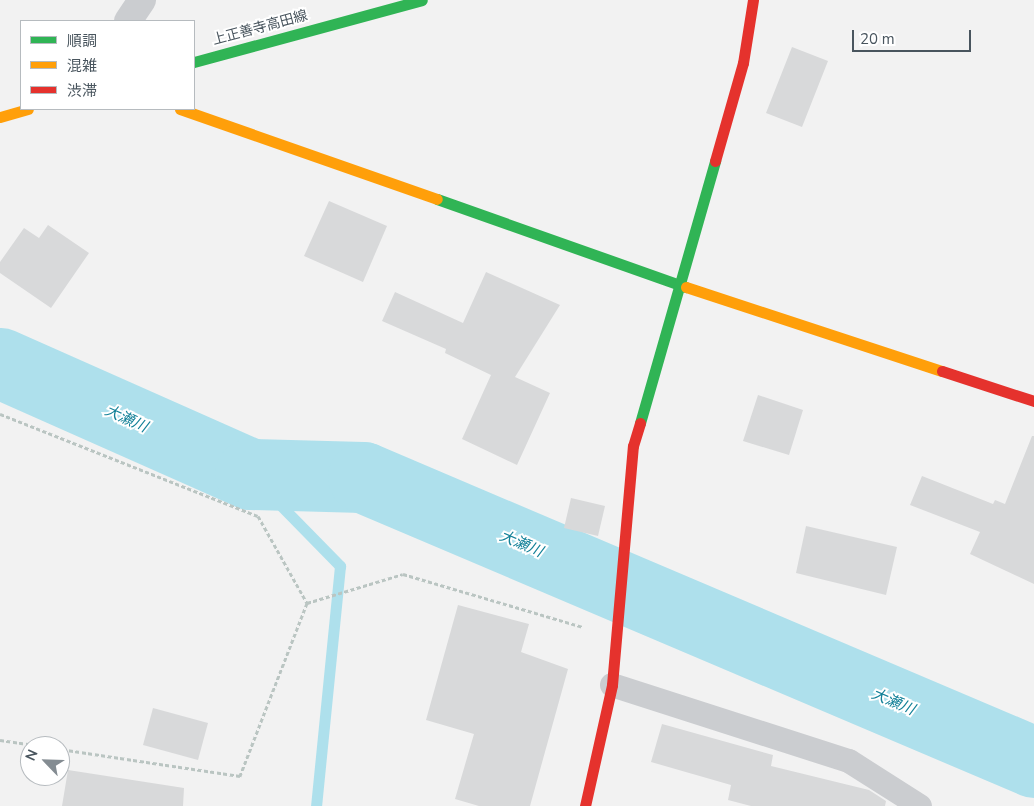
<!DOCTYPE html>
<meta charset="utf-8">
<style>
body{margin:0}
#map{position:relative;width:1034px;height:806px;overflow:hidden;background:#f2f2f2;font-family:"Nunito Sans","Noto Sans JP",sans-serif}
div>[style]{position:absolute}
.stream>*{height:11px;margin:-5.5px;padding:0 5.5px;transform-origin:5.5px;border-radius:5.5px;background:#aee0ec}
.river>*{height:71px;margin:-35.5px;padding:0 35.5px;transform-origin:35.5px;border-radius:35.5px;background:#aee0ec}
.building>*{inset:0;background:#d8d9da}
.path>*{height:3px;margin-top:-1.5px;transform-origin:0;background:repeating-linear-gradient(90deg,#bac5c2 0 4px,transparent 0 6.5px)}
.lane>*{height:24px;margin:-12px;padding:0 12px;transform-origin:12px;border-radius:12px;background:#cbcdd0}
.street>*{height:28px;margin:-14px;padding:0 14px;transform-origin:14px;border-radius:14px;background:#cbcdd0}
.fast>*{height:11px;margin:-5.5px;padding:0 5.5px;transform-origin:5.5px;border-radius:5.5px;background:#30b455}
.slow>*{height:11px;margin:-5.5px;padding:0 5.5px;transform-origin:5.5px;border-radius:5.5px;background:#ff9f0a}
.jam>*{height:11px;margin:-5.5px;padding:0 5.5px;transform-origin:5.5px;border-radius:5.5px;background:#e5322d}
span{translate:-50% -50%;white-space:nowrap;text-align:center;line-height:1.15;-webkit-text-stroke:4px #fff;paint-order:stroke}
.street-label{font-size:14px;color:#49555e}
.water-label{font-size:15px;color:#138198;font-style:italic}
.legend{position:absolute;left:20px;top:20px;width:175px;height:90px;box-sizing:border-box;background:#fff;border:1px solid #b6bbbf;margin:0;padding:6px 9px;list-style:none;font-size:15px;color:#49555e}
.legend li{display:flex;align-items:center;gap:10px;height:25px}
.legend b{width:25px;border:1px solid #b6bbbf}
.north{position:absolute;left:20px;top:736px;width:50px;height:50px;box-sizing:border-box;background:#fff;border:1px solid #b6bbbf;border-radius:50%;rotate:294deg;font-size:14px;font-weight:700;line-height:20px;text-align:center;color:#49555e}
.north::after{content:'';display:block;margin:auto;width:18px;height:22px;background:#848c92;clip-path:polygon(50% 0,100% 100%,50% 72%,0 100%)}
.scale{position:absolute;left:852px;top:30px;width:119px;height:22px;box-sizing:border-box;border:2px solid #49555e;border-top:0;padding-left:6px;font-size:15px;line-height:18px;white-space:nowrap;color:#49555e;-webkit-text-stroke:4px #fff;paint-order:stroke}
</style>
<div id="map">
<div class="stream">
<i style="left:250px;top:474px;width:129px;rotate:45.6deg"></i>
<i style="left:340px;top:566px;width:241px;rotate:95.7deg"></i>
</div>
<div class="river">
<i style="left:0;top:363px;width:274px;rotate:23.9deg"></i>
<i style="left:250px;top:474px;width:113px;rotate:1.5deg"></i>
<i style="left:363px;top:477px;width:729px;rotate:23.01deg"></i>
</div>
<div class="building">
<i style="clip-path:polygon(792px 47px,828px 61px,802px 127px,766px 113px)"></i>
<i style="clip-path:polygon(329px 201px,387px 226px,363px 282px,304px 256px)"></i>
<i style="clip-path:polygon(48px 225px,89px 253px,51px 308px,0 273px,0 262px,24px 228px,39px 238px)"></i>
<i style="clip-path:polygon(486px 272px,560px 305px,515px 377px,550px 393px,517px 465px,462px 439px,491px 375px,445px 353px,446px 349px,382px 321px,395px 292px,463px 323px)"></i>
<i style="clip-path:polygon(758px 395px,803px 410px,789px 455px,743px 441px)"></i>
<i style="clip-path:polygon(1032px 436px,1034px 436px,1034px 584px,970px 554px,980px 532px,910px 505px,922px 476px,993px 504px,995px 500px,1005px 504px)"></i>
<i style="clip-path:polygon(571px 498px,605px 506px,598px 536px,564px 528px)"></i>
<i style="clip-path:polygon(806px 526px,897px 547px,886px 595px,796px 573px)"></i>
<i style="clip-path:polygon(458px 605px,529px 624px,521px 652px,568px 669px,530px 806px,479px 806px,455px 799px,474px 734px,426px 720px)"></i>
<i style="clip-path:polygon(153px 708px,208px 723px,198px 760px,143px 745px)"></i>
<i style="clip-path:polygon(662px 724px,773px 755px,771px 766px,869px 790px,886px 801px,885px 806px,751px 806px,728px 800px,731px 785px,651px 762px)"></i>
<i style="clip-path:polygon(68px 770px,184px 788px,183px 806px,62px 806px)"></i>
</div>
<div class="path">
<i style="left:0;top:414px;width:277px;rotate:21.6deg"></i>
<i style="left:258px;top:516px;width:100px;rotate:60.6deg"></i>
<i style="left:307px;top:603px;width:186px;rotate:111.2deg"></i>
<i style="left:240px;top:776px;width:182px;rotate:-171.5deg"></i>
<i style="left:307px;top:603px;width:100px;rotate:-16.8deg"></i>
<i style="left:403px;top:574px;width:188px;rotate:16.4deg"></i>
<i style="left:0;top:740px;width:42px;rotate:8.1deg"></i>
</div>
<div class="lane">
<i style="left:612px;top:685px;width:249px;rotate:17.8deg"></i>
<i style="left:849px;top:761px;width:84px;rotate:32.4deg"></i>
</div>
<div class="street">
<i style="left:128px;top:21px;width:25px;rotate:-56deg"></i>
</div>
<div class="fast">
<i style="left:194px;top:62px;width:236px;rotate:-15.2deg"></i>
<i style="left:437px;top:199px;width:264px;rotate:19.5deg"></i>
<i style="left:640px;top:423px;width:273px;rotate:-74deg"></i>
</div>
<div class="slow">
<i style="left:180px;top:109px;width:272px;rotate:19.3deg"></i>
<i style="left:0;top:117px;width:29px;rotate:-16deg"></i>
<i style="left:686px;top:287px;width:269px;rotate:18.2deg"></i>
</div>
<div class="jam">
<i style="left:715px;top:161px;width:102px;rotate:-74.1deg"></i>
<i style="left:743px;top:63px;width:64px;rotate:-81deg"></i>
<i style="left:942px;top:371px;width:97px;rotate:18.1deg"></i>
<i style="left:585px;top:806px;width:124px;rotate:-77.4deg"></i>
<i style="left:612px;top:685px;width:240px;rotate:-85deg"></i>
<i style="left:633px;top:446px;width:24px;rotate:-73deg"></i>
</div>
<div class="street-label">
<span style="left:260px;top:28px;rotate:-15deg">上正善寺高田線</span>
</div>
<div class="water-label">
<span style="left:126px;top:419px;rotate:24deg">大瀬川</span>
<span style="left:521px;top:544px;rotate:23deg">大瀬川</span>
<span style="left:893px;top:702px;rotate:23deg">大瀬川</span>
</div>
<ul class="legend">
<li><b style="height:6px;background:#30b455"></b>順調</li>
<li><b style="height:6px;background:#ff9f0a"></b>混雑</li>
<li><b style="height:6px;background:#e5322d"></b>渋滞</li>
</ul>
<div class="north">N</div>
<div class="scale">20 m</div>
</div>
